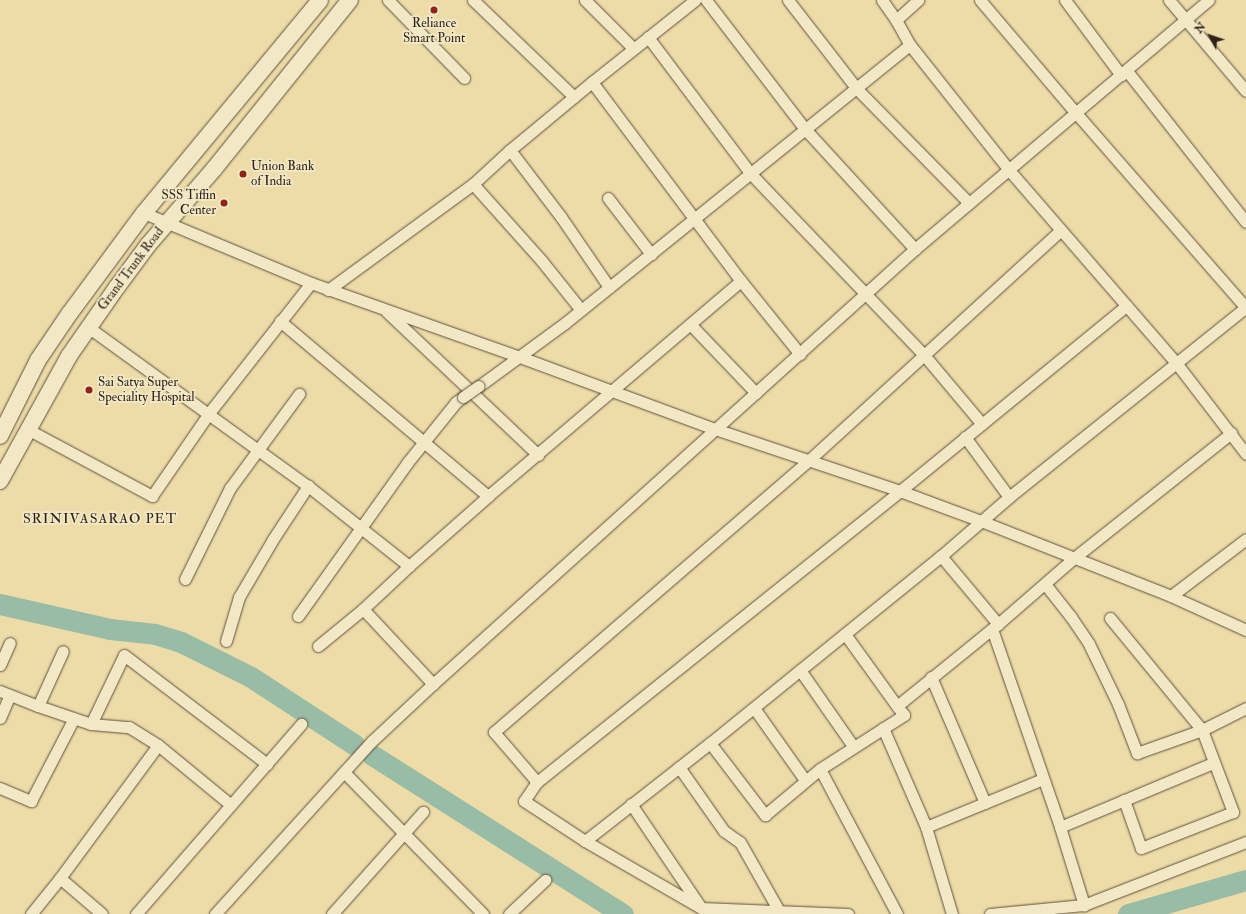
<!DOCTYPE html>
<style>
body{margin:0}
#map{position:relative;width:1246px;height:914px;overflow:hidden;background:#eddca8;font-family:"IM FELL Double Pica",serif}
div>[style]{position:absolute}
.river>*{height:21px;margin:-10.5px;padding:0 10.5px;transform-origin:10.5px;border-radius:10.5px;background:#99bca7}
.roads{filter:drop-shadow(0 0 1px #5e513d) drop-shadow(0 0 1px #5e513d)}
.street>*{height:11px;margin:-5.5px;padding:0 5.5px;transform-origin:5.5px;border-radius:5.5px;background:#f3e8c6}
.secondary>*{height:16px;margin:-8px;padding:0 8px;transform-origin:8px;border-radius:8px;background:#f3e8c6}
.bridges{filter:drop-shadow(0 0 1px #5e513d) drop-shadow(0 0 1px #5e513d)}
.street-bridge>*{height:11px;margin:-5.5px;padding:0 5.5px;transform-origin:5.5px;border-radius:5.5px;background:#f3e8c6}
.dots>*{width:11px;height:11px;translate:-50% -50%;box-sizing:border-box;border:2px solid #f3e8c6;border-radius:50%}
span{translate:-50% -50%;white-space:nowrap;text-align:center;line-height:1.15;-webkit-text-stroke:3.5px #f3e8c6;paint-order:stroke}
.poi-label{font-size:13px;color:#2f2319}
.left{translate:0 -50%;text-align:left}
.right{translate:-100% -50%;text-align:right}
.street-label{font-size:13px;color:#2f2319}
.neighbourhood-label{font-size:14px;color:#2f2319;letter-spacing:1px}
.north{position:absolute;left:1190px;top:16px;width:40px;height:40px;-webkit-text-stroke:3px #f3e8c6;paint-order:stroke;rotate:310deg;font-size:11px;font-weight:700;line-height:16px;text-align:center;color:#2f2319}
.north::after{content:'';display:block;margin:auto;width:14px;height:18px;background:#2f2319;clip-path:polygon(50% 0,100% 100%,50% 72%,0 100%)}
</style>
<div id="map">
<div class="river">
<i style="left:0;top:604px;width:113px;rotate:12.8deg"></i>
<i style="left:110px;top:629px;width:45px;rotate:6.3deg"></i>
<i style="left:155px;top:634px;width:27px;rotate:17deg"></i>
<i style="left:181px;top:642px;width:78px;rotate:26.6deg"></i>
<i style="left:251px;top:677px;width:124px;rotate:33.2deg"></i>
<i style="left:372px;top:755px;width:297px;rotate:32.4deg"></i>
<i style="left:1128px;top:914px;width:123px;rotate:-16.1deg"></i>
</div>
<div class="roads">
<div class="street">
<i style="left:388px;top:0;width:109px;rotate:45.7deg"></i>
<i style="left:473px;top:0;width:140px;rotate:43.8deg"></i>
<i style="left:585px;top:0;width:68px;rotate:45deg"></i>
<i style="left:706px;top:0;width:163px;rotate:52.5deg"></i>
<i style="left:805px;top:129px;width:163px;rotate:47.5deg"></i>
<i style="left:788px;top:0;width:113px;rotate:52.2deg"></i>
<i style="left:857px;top:89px;width:160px;rotate:45.5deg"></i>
<i style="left:882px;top:0;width:24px;rotate:55deg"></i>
<i style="left:896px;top:20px;width:29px;rotate:61deg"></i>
<i style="left:910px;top:45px;width:159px;rotate:51.6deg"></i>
<i style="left:1009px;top:170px;width:257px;rotate:49.1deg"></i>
<i style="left:1177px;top:364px;width:113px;rotate:52.5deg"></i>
<i style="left:980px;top:0;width:148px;rotate:49.7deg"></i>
<i style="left:1076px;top:113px;width:259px;rotate:48.9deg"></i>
<i style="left:1065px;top:0;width:94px;rotate:53.3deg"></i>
<i style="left:1169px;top:0;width:119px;rotate:49.8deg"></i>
<i style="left:896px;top:20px;width:30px;rotate:-42deg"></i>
<i style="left:648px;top:37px;width:171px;rotate:53.1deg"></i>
<i style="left:751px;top:174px;width:250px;rotate:46.3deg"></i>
<i style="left:924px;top:355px;width:90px;rotate:50deg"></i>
<i style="left:1127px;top:71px;width:192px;rotate:51.8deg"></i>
<i style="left:592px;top:82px;width:249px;rotate:53.2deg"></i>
<i style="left:741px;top:281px;width:94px;rotate:51.1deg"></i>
<i style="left:510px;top:150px;width:84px;rotate:52.7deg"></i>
<i style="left:561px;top:217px;width:85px;rotate:55.6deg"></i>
<i style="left:473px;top:184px;width:102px;rotate:48.2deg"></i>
<i style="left:541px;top:260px;width:64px;rotate:51.3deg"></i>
<i style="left:608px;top:198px;width:71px;rotate:52.5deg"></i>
<i style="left:144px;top:213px;width:181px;rotate:22.7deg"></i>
<i style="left:311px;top:283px;width:222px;rotate:19.5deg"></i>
<i style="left:520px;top:357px;width:208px;rotate:20.3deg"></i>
<i style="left:715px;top:429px;width:195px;rotate:18.5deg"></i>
<i style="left:900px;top:491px;width:86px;rotate:20.3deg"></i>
<i style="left:981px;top:521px;width:204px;rotate:21.5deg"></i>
<i style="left:1171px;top:596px;width:82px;rotate:24.4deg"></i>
<i style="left:328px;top:290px;width:180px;rotate:-36.2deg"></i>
<i style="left:473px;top:184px;width:50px;rotate:-42.6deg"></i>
<i style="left:510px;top:150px;width:107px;rotate:-39.7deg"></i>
<i style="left:592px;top:82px;width:132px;rotate:-38.5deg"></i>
<i style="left:387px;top:312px;width:208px;rotate:43.4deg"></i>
<i style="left:280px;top:321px;width:272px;rotate:40.1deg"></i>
<i style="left:691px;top:325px;width:94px;rotate:46.3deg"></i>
<i style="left:88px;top:327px;width:271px;rotate:35.9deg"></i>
<i style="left:308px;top:486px;width:129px;rotate:38.4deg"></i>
<i style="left:479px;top:386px;width:107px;rotate:-36.2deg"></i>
<i style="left:565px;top:323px;width:443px;rotate:-38.9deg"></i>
<i style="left:29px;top:430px;width:140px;rotate:28.2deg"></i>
<i style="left:152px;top:496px;width:101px;rotate:-55.5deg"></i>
<i style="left:209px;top:413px;width:165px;rotate:-51.9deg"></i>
<i style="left:965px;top:437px;width:74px;rotate:53.7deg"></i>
<i style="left:941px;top:556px;width:89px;rotate:50deg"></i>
<i style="left:185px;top:579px;width:102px;rotate:-63.7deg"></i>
<i style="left:230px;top:488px;width:117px;rotate:-53.7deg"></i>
<i style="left:1045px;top:584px;width:42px;rotate:51.8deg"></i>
<i style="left:1071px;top:617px;width:32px;rotate:56deg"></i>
<i style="left:1089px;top:644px;width:67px;rotate:64.2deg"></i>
<i style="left:1118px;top:704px;width:53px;rotate:68.8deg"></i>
<i style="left:1137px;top:753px;width:69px;rotate:-19.5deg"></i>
<i style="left:1202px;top:730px;width:49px;rotate:-26.6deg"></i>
<i style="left:1171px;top:596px;width:94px;rotate:-37.2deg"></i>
<i style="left:363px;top:609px;width:103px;rotate:47deg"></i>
<i style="left:298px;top:616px;width:188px;rotate:-54.5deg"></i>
<i style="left:407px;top:463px;width:78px;rotate:-51.2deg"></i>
<i style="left:456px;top:402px;width:9px;rotate:-36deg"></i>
<i style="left:1110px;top:618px;width:145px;rotate:50.6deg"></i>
<i style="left:1202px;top:730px;width:88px;rotate:69.3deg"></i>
<i style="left:1233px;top:812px;width:99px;rotate:158.6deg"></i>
<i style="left:1141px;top:848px;width:51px;rotate:-109.5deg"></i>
<i style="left:992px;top:629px;width:209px;rotate:71deg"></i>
<i style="left:1060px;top:827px;width:166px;rotate:-22.7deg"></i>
<i style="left:845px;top:634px;width:89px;rotate:54.2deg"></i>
<i style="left:897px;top:706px;width:130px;rotate:-39.1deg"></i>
<i style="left:998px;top:624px;width:101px;rotate:-41deg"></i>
<i style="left:1074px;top:558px;width:201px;rotate:-38.5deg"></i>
<i style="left:226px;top:641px;width:46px;rotate:-73.5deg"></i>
<i style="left:239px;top:597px;width:67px;rotate:-59.6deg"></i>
<i style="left:273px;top:539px;width:64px;rotate:-56.6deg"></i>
<i style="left:318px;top:646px;width:58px;rotate:-39.4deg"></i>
<i style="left:363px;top:609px;width:63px;rotate:-43.1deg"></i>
<i style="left:409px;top:566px;width:106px;rotate:-41.5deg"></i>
<i style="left:488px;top:496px;width:332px;rotate:-40.4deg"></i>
<i style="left:0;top:665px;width:24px;rotate:-66deg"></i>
<i style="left:800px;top:670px;width:93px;rotate:55.1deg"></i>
<i style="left:931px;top:677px;width:137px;rotate:66.8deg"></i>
<i style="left:0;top:691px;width:41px;rotate:21.5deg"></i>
<i style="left:38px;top:706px;width:56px;rotate:18.8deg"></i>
<i style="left:91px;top:724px;width:38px;rotate:5deg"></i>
<i style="left:129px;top:727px;width:34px;rotate:32deg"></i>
<i style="left:158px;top:745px;width:94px;rotate:39.4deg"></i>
<i style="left:38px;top:706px;width:60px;rotate:-65.6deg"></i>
<i style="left:754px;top:708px;width:88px;rotate:54.7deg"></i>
<i style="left:0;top:718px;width:25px;rotate:-67deg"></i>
<i style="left:91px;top:724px;width:76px;rotate:-64.4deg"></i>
<i style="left:124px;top:655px;width:180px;rotate:37.3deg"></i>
<i style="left:883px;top:728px;width:108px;rotate:66.5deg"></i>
<i style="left:926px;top:827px;width:91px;rotate:73.4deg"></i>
<i style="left:710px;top:743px;width:91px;rotate:52.6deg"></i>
<i style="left:765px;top:815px;width:72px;rotate:-39.9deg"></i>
<i style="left:820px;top:769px;width:100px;rotate:-32.7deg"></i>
<i style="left:904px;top:715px;width:11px;rotate:-128deg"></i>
<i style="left:679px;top:767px;width:78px;rotate:54.9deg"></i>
<i style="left:724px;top:831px;width:19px;rotate:35deg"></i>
<i style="left:740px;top:842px;width:79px;rotate:60.5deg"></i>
<i style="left:820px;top:769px;width:164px;rotate:62deg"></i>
<i style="left:344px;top:772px;width:199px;rotate:45.6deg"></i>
<i style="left:537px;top:782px;width:66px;rotate:-130.7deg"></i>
<i style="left:494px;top:732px;width:416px;rotate:-40.8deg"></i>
<i style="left:809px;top:460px;width:341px;rotate:-42.4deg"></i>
<i style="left:0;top:788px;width:34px;rotate:23deg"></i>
<i style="left:31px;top:801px;width:93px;rotate:-62.6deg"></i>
<i style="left:631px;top:804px;width:122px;rotate:56deg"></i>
<i style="left:926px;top:827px;width:126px;rotate:-22.3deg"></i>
<i style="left:1060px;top:827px;width:82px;rotate:72.9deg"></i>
<i style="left:585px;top:841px;width:159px;rotate:-38.1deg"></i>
<i style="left:710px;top:743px;width:297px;rotate:-39deg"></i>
<i style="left:941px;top:556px;width:90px;rotate:-40.9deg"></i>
<i style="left:1009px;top:497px;width:304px;rotate:-38.7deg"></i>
<i style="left:60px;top:878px;width:55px;rotate:40.6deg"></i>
<i style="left:31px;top:914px;width:46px;rotate:-51.1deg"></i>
<i style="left:60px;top:878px;width:165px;rotate:-53.6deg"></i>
<i style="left:136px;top:914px;width:252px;rotate:-49deg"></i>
<i style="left:215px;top:914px;width:234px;rotate:-47.8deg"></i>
<i style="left:372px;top:741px;width:83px;rotate:-43.1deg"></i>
<i style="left:433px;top:684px;width:649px;rotate:-42.07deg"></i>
<i style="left:915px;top:249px;width:385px;rotate:-40.3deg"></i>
<i style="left:332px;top:914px;width:137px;rotate:-48.3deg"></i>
<i style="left:509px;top:914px;width:50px;rotate:-43.4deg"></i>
<i style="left:848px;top:914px;width:147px;rotate:-177.7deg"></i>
<i style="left:701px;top:908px;width:134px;rotate:-150deg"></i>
<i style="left:585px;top:841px;width:73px;rotate:-146.7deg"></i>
<i style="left:524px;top:801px;width:23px;rotate:-56deg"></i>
<i style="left:537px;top:782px;width:465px;rotate:-38.7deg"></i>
<i style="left:900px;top:491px;width:292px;rotate:-39.3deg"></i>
<i style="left:990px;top:914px;width:94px;rotate:-5.5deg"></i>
<i style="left:1084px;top:905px;width:174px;rotate:-21.3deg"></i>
</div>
<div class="secondary">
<i style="left:0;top:436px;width:85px;rotate:-63.4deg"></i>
<i style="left:38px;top:360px;width:57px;rotate:-55.8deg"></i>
<i style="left:70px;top:313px;width:124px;rotate:-53.5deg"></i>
<i style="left:144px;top:213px;width:276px;rotate:-50.4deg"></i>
<i style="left:0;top:481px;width:143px;rotate:-61.1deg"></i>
<i style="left:69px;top:356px;width:84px;rotate:-55.2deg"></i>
<i style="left:117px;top:287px;width:52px;rotate:-53.6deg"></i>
<i style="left:148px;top:245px;width:101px;rotate:-49deg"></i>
<i style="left:214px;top:169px;width:217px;rotate:-51.2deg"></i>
</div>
</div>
<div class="bridges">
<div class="street-bridge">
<i style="left:463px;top:397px;width:19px;rotate:-35deg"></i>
</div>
</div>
<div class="dots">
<i style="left:434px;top:10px;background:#8f2418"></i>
<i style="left:243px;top:174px;background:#8f2418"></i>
<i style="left:224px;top:203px;background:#8f2418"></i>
<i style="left:89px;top:390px;background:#8f2418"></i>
</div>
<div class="poi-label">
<span style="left:434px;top:31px">Reliance<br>Smart Point</span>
<span class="left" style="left:251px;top:174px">Union Bank<br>of India</span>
<span class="right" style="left:216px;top:203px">SSS Tiffin<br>Center</span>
<span class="left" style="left:98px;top:390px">Sai Satya Super<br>Speciality Hospital</span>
</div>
<div class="street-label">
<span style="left:131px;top:269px;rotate:-53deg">Grand Trunk Road</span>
</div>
<div class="neighbourhood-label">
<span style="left:100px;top:519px">SRINIVASARAO PET</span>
</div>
<div class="north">N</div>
</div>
